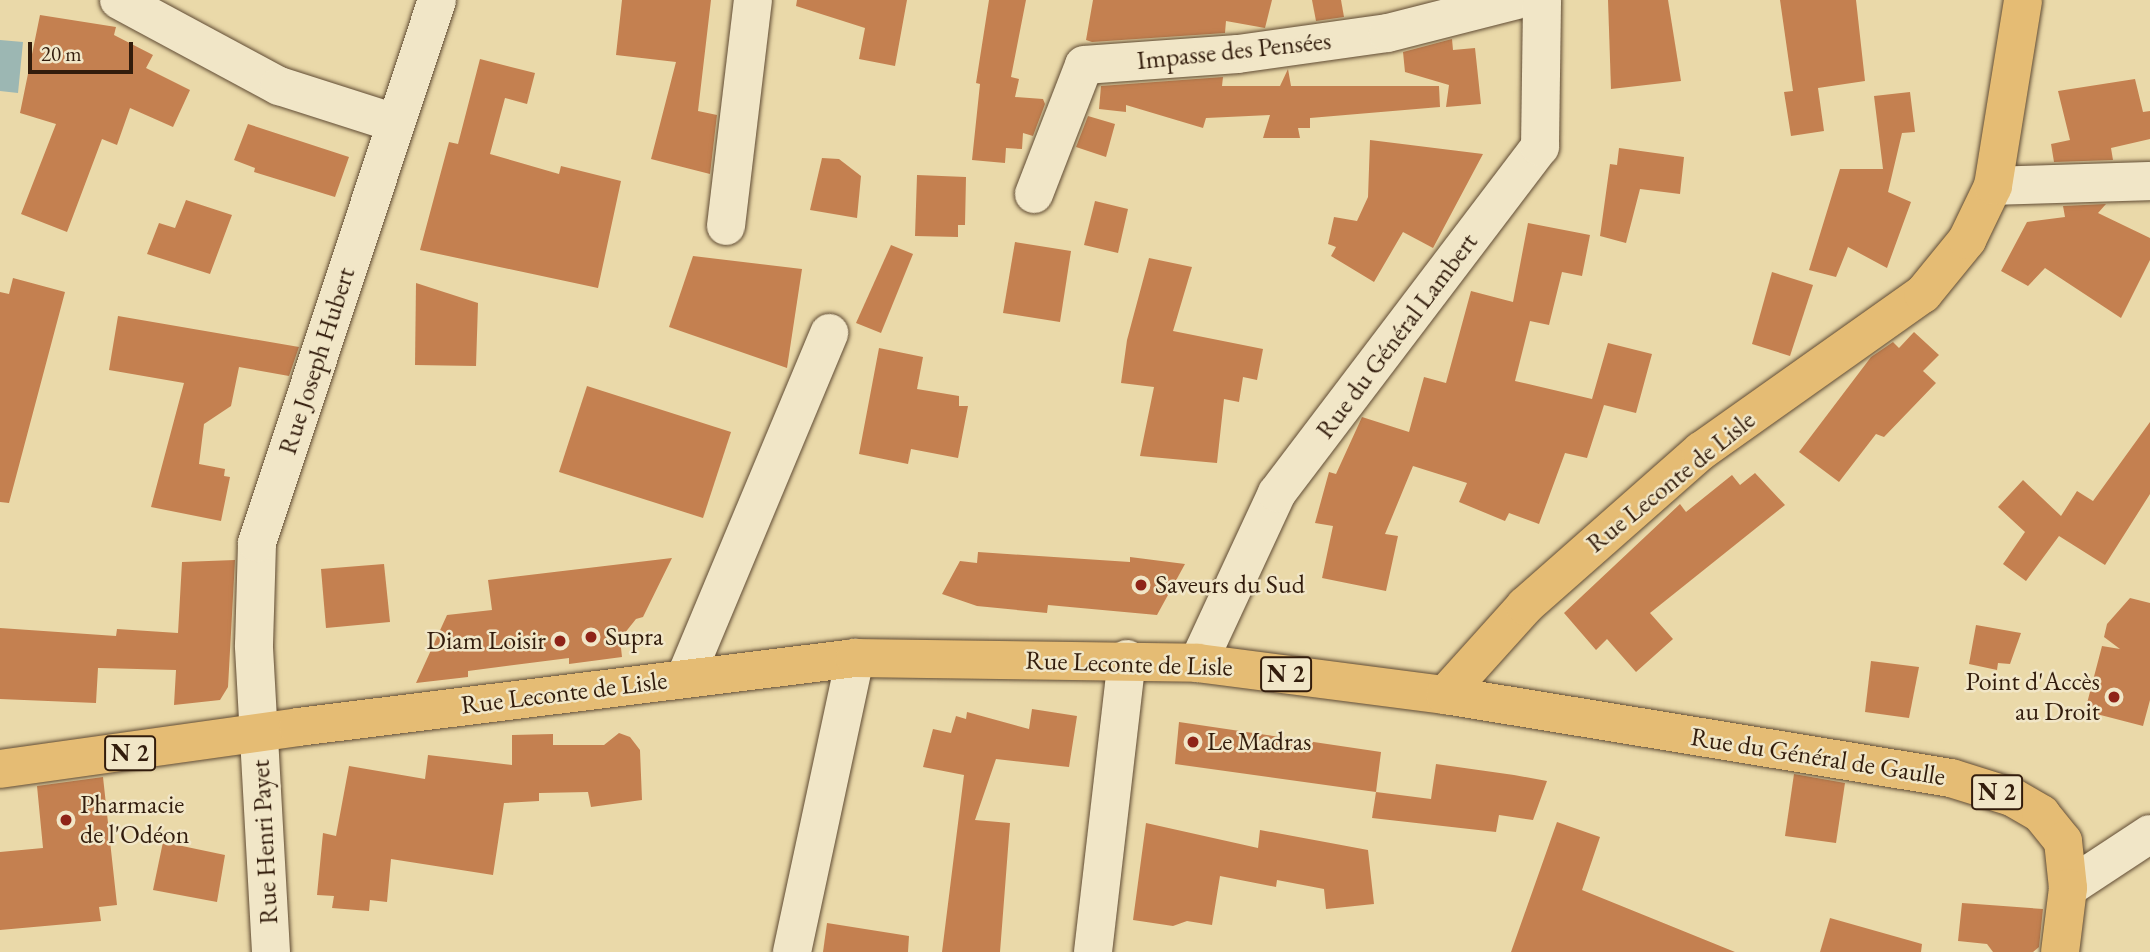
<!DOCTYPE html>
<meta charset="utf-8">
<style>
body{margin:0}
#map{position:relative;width:2150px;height:952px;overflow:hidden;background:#ead9a9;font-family:"EB Garamond",serif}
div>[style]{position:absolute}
.water>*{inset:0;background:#9cb7b3}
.building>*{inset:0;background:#c48050}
.roads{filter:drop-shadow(0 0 2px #604b33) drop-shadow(0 0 2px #604b33)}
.minor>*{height:38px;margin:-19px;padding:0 19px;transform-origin:19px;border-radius:19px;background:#f1e6c7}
.major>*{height:38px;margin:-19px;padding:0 19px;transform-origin:19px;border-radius:19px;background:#e5bc74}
.dots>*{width:19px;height:19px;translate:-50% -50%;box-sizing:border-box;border:4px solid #f1e6c7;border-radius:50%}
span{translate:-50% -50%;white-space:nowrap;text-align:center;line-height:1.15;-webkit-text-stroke:5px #f1e6c7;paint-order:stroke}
.shield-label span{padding:2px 5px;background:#f1e6c7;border:2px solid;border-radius:5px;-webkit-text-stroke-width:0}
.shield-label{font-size:24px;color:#321c0c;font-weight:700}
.street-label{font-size:26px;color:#321c0c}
.poi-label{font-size:26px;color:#321c0c}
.left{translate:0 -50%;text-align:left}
.right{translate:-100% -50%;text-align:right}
.scale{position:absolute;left:28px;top:42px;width:105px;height:32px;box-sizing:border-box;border:4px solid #321c0c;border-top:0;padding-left:9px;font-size:21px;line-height:24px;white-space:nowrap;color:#321c0c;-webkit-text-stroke:5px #f1e6c7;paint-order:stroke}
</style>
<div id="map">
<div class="water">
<i style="clip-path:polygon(0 40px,23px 42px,18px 93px,0 91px)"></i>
</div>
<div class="building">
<i style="clip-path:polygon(622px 0,711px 0,698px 111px,717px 115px,710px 174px,651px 159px,676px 62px,616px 55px)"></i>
<i style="clip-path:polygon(797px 0,907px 0,895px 66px,859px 59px,865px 28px,796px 6px)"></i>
<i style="clip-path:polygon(989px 0,1026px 0,1011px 77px,1019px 79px,1015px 97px,1043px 99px,1045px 104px,1033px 136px,1023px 133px,1022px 149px,1006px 148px,1005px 163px,972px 160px,980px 84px,976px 83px)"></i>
<i style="clip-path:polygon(1093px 0,1272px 0,1265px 28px,1226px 21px,1225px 33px,1092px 42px,1086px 40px)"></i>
<i style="clip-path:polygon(1312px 0,1341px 0,1344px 17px,1316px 21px)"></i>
<i style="clip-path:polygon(1608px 0,1668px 0,1681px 81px,1611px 89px)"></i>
<i style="clip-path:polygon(1780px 0,1856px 0,1865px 81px,1818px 88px,1824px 131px,1791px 136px,1784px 92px,1793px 91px)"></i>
<i style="clip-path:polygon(40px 15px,116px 27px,114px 35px,153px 55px,146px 68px,190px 90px,173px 127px,130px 108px,117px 145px,102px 139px,67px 232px,21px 214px,56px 124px,20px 113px)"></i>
<i style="clip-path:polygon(1452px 39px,1453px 50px,1475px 48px,1481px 104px,1446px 107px,1449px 85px,1405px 72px,1403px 52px)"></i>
<i style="clip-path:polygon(480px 59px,535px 73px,527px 104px,505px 98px,490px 154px,559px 174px,561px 166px,621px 181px,598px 288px,420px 250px,449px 142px,458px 144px)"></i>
<i style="clip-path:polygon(1288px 69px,1291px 86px,1439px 86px,1440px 107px,1310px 118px,1310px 128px,1298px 128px,1300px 138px,1263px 138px,1270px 115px,1206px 118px,1203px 128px,1126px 105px,1126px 112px,1099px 109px,1101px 86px,1223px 77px,1222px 86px,1280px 86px)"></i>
<i style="clip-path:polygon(2135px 79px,2143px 112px,2150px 111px,2150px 139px,2111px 148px,2113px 160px,2054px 162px,2051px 144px,2070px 140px,2058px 91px)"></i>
<i style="clip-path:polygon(1910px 92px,1915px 132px,1902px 133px,1888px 192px,1911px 202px,1887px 268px,1848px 247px,1836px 277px,1809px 270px,1840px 169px,1883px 169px,1874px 96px)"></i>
<i style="clip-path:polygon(1088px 116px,1115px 124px,1106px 157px,1076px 147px)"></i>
<i style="clip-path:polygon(248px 124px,349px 157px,335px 197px,254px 172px,255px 168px,234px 160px)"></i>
<i style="clip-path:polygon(1370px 140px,1483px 154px,1433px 248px,1403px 232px,1374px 282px,1331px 256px,1336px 247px,1328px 244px,1334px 217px,1357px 221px,1368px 197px)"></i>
<i style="clip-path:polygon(1619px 148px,1684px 157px,1680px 194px,1640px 189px,1626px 243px,1600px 236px,1610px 164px,1617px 165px)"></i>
<i style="clip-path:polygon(822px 158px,839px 159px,861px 176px,857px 218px,810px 210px)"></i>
<i style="clip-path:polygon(917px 175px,966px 177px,965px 225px,958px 225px,958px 237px,915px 236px)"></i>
<i style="clip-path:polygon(186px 200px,232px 215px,210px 274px,147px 254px,159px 223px,175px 228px)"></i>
<i style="clip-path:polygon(1095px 201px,1128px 209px,1118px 253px,1084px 245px)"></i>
<i style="clip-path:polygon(2106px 204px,2098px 213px,2150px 238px,2150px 260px,2121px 318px,2045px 268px,2028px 286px,2001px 271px,2027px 222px,2065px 217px,2063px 206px)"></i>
<i style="clip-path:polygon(1528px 223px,1590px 235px,1582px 276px,1562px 272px,1549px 325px,1530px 321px,1515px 381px,1592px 399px,1608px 343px,1652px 354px,1636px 413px,1604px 405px,1587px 458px,1565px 453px,1539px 524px,1509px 513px,1505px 521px,1459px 502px,1467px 483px,1413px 466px,1385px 534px,1398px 536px,1386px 591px,1322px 578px,1333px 526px,1315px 523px,1329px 472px,1336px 474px,1362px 417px,1409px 432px,1424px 377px,1446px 383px,1471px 291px,1513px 302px)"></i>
<i style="clip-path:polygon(1015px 242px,1071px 251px,1060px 322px,1003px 313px)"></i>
<i style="clip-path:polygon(891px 245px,913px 254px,881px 333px,856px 323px)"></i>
<i style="clip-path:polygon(693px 256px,802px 269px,787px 368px,669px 327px)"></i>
<i style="clip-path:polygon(1149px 258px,1192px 267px,1173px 331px,1263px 349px,1257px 380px,1243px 377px,1239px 402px,1224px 399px,1217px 463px,1140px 456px,1154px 387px,1121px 383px,1127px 340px)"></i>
<i style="clip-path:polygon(1772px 272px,1813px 285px,1790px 356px,1752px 344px)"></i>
<i style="clip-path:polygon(13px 278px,65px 292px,9px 503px,0 502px,0 292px,9px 294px)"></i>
<i style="clip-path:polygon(416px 283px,478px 303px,476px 366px,415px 365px)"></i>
<i style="clip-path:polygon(118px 316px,299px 347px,289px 376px,239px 367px,231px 406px,204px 424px,199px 464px,225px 469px,224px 476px,230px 477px,221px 521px,151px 507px,184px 383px,109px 370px)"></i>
<i style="clip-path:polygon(1914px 332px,1939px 355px,1923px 371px,1936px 383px,1884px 437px,1876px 434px,1839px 482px,1799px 452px,1871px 357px,1893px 342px,1899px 348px)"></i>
<i style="clip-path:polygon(879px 348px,923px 357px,917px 389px,959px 396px,959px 406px,968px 406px,958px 458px,911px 449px,908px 464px,859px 454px)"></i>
<i style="clip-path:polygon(587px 386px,731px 432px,703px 518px,559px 472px)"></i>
<i style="clip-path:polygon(2150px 422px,2150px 494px,2105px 565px,2059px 536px,2026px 581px,2003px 564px,2025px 532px,1998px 507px,2023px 480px,2061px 516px,2077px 491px,2093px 501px)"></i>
<i style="clip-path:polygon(1755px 473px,1785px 505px,1650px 613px,1673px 639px,1636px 672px,1607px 639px,1596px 650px,1564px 613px,1680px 504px,1686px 512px,1732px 475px,1740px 485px)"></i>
<i style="clip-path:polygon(978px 552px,1130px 562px,1130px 557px,1185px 564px,1157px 615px,1048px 605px,1047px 613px,977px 606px,942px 594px,960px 561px,977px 563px)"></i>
<i style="clip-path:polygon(672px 558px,643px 617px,636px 619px,620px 639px,622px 657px,569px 664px,569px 658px,468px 671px,468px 677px,416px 683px,447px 615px,492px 610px,488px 580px)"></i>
<i style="clip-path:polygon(235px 560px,228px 687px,220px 700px,174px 705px,176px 670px,98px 668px,96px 703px,0 699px,0 628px,116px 636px,117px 629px,178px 633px,182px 562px)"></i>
<i style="clip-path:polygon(384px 564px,390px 622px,326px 628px,321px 569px)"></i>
<i style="clip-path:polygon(2130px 598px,2150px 603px,2150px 700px,2143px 726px,2085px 711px,2102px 646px,2120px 649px,2104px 637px,2107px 624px)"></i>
<i style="clip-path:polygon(1976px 625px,2021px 633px,2010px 664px,1998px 663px,1997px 670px,1969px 664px)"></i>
<i style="clip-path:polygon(1871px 661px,1919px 667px,1909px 718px,1865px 712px)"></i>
<i style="clip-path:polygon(1032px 709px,1077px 716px,1069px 767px,996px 759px,975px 820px,1010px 823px,1000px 952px,942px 952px,964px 775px,923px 767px,933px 729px,951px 733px,956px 716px,966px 719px,967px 712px,1029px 729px)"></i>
<i style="clip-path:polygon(1179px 722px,1381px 752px,1376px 792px,1175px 764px)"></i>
<i style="clip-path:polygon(619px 733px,630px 737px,640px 750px,642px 800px,591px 807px,588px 792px,539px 793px,539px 801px,504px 803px,493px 875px,391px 859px,387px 902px,370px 900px,369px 911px,332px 908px,334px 896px,317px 895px,323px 833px,336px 836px,349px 766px,425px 779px,428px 755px,512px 765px,512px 735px,553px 734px,553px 745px,604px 745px)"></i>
<i style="clip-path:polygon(1436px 764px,1514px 775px,1547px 781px,1533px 820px,1499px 815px,1496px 832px,1372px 818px,1376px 792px,1431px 799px)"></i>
<i style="clip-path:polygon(1794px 774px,1845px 783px,1836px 843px,1785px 836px)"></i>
<i style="clip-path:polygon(103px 777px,117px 905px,99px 907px,101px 921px,0 930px,0 852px,43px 848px,37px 786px)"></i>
<i style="clip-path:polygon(1557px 822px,1600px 837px,1582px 890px,1735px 952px,1511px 952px)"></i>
<i style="clip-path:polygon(1146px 823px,1258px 848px,1260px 830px,1368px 850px,1374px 904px,1326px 909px,1324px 889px,1277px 880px,1276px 887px,1220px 876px,1212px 925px,1187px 921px,1173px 926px,1133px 920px)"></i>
<i style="clip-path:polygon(163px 842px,225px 855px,217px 902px,153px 890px)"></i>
<i style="clip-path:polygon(1962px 903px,2043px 909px,2039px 947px,2033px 952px,1993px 952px,1987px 944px,1958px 941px)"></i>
<i style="clip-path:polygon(1830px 918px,1922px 944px,1921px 952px,1820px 952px)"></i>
<i style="clip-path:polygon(827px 923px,909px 936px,908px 952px,823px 952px)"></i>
</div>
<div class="roads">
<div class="minor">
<i style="left:119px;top:0;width:182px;rotate:28.3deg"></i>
<i style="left:279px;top:86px;width:122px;rotate:17.7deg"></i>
<i style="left:1993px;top:186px;width:157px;rotate:-1.8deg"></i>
<i style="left:1034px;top:194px;width:138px;rotate:-68.8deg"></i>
<i style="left:1084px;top:65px;width:154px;rotate:-4.1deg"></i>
<i style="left:1238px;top:54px;width:151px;rotate:-8deg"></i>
<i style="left:1388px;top:33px;width:133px;rotate:-14.3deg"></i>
<i style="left:726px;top:226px;width:228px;rotate:-83.2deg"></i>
<i style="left:1198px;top:663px;width:187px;rotate:-65.1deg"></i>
<i style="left:1277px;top:493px;width:435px;rotate:-52.8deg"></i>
<i style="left:1540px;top:147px;width:147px;rotate:-89.2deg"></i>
<i style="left:685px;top:678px;width:374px;rotate:-67.3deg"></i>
<i style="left:2068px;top:888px;width:98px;rotate:-33.4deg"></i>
<i style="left:271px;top:952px;width:307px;rotate:-93.2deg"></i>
<i style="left:254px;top:645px;width:102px;rotate:-88.3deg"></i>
<i style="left:257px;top:543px;width:572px;rotate:-71.66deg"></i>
<i style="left:792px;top:952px;width:301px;rotate:-77.9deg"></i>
<i style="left:1093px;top:952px;width:295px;rotate:-83.4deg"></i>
</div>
<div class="major">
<i style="left:1445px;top:695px;width:120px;rotate:-48deg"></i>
<i style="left:1525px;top:606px;width:235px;rotate:-41.4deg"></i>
<i style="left:1701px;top:451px;width:272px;rotate:-35.3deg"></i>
<i style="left:1923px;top:294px;width:70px;rotate:-50.8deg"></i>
<i style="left:1967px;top:240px;width:60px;rotate:-64.3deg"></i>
<i style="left:1993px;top:186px;width:188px;rotate:-80.8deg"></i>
<i style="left:0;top:769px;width:301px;rotate:-8deg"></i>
<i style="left:298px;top:727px;width:561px;rotate:-7.06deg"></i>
<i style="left:855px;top:658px;width:343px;rotate:0.8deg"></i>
<i style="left:1198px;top:663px;width:249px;rotate:7.4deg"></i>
<i style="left:1445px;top:695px;width:513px;rotate:9.32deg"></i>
<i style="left:1951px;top:778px;width:64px;rotate:17.3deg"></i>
<i style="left:2012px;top:797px;width:34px;rotate:30deg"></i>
<i style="left:2041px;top:814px;width:35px;rotate:51deg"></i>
<i style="left:2063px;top:841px;width:47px;rotate:83.9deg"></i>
<i style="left:2068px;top:888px;width:64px;rotate:97.1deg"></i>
</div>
</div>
<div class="dots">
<i style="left:1141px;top:585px;background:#8f2418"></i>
<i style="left:591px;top:637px;background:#8f2418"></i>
<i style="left:560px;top:641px;background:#8f2418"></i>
<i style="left:2114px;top:697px;background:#8f2418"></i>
<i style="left:1193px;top:742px;background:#8f2418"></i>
<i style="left:66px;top:820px;background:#8f2418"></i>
</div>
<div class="shield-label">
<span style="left:1286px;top:674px">N 2</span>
<span style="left:130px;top:753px">N 2</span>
<span style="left:1997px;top:792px">N 2</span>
</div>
<div class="street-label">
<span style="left:1234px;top:51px;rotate:-6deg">Impasse des Pensées</span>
<span style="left:1397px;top:336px;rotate:-53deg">Rue du Général Lambert</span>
<span style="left:317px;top:361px;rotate:-72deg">Rue Joseph Hubert</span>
<span style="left:1671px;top:482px;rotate:-39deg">Rue Leconte de Lisle</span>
<span style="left:1129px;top:664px;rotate:2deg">Rue Leconte de Lisle</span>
<span style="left:564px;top:693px;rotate:-7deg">Rue Leconte de Lisle</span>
<span style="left:1818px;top:757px;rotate:9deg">Rue du Général de Gaulle</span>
<span style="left:265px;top:842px;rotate:-93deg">Rue Henri Payet</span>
</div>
<div class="poi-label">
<span class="left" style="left:1155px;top:585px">Saveurs du Sud</span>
<span class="left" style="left:605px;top:637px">Supra</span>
<span class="right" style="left:546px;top:641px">Diam Loisir</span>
<span class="right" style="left:2100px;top:697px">Point d'Accès<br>au Droit</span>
<span class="left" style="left:1207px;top:742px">Le Madras</span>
<span class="left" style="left:80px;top:820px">Pharmacie<br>de l'Odéon</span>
</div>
<div class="scale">20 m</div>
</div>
